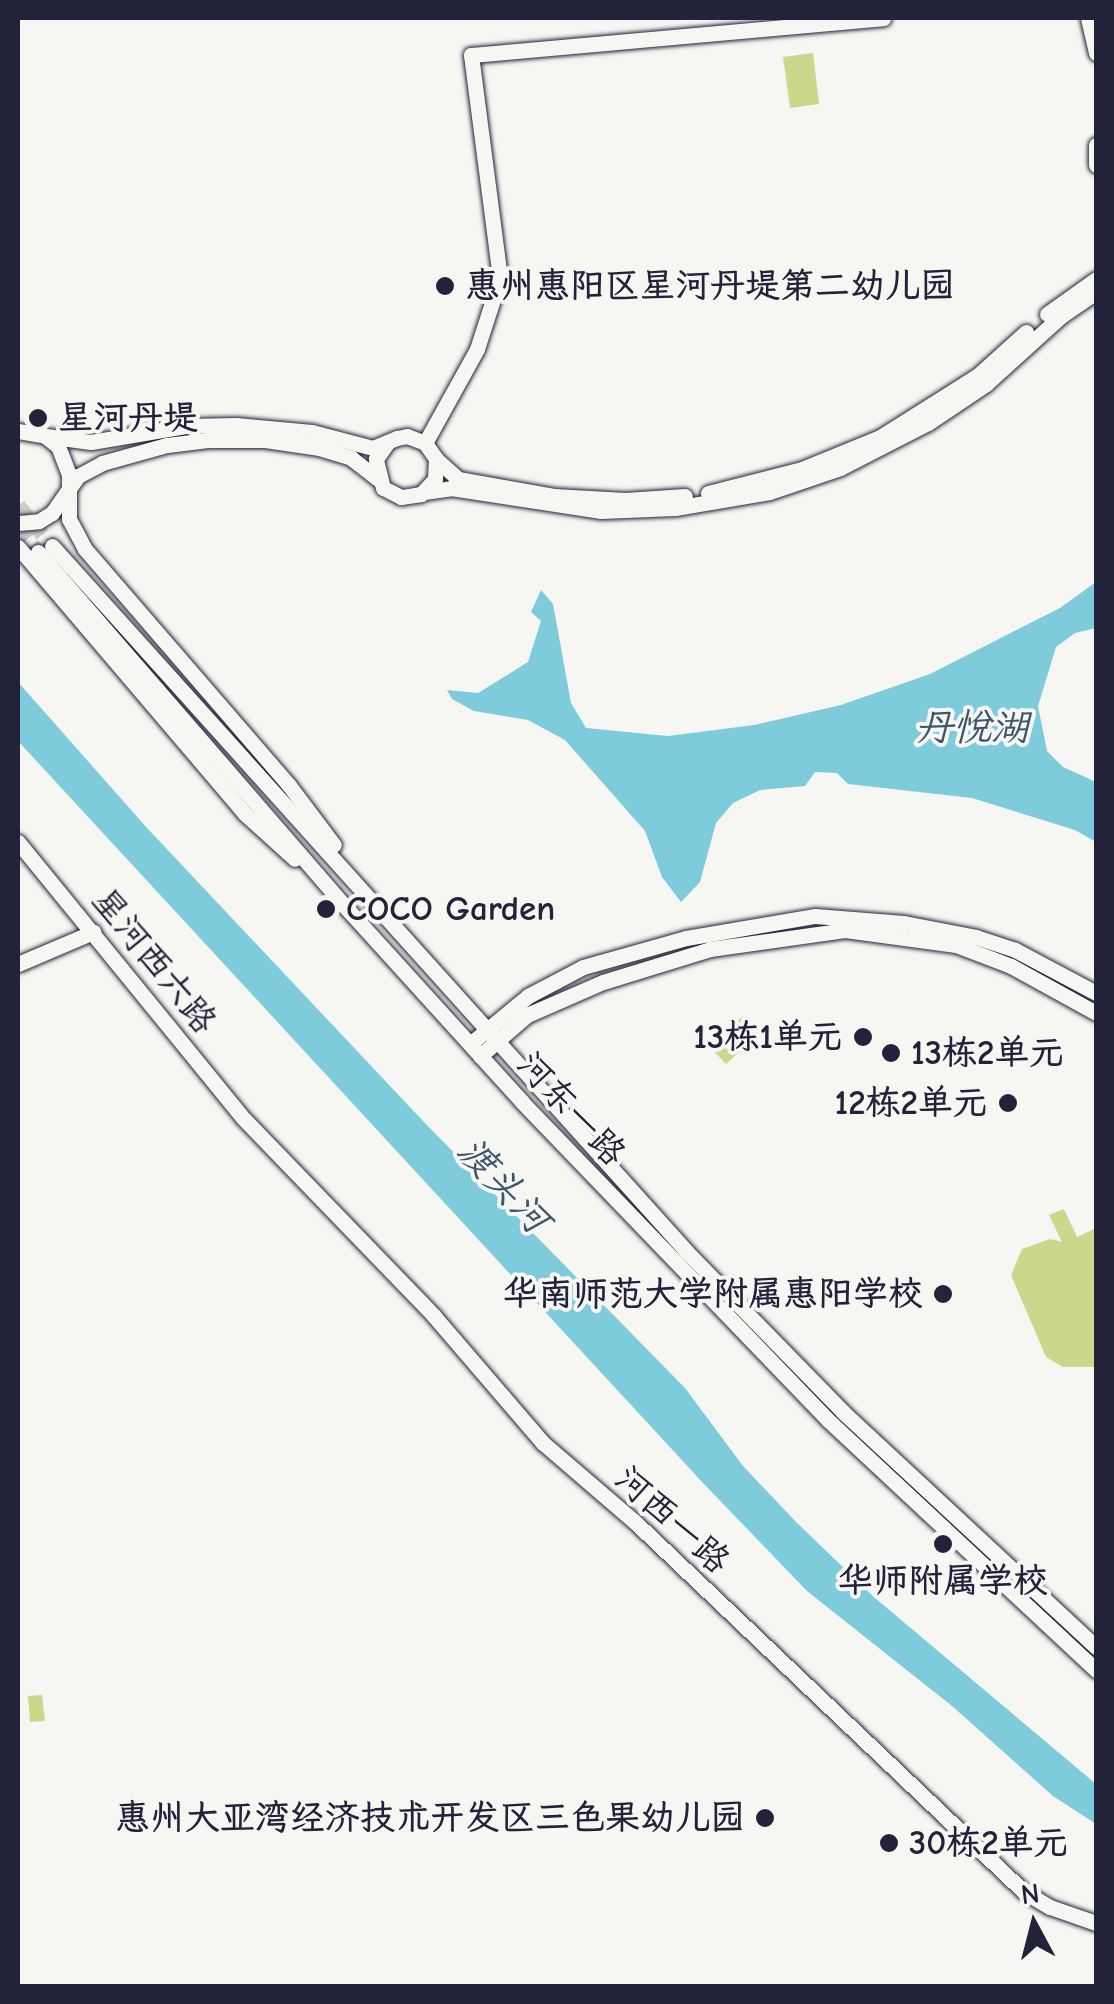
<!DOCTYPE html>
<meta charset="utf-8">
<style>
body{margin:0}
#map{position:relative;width:1114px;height:2004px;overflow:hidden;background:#f6f6f2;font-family:"Comic Neue","LXGW WenKai TC",sans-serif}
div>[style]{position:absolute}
.green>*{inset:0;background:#cbd88c}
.water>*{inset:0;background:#7dcbdb}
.minor-tunnel>*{height:15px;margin-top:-7.5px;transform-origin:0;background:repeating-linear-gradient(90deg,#cccccd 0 15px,transparent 0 23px)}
.roads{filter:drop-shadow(0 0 2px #22223b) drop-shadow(0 0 2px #22223b)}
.minor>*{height:15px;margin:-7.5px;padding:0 7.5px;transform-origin:7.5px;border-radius:7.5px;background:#f6f6f2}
.dots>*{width:28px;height:28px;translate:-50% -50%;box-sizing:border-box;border:5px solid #f6f6f2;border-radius:50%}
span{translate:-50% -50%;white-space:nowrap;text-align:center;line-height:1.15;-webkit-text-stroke:8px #f6f6f2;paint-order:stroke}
.poi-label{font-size:35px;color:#22223b;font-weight:700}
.left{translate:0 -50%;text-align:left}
.right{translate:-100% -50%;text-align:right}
.street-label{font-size:35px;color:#22223b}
.water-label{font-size:38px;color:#3d556b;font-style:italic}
.frame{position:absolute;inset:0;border:20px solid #22223b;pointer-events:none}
.north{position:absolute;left:984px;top:1874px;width:100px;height:100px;-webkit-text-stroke:8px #f6f6f2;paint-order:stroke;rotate:353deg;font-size:28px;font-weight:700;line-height:40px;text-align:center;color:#22223b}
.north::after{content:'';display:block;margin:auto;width:35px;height:45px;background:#22223b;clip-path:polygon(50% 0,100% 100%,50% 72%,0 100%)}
</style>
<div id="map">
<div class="green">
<i style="clip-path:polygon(813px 53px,819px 104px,790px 108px,783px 57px)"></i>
<i style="clip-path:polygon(743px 1016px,759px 1034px,726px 1064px,709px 1046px)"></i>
<i style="clip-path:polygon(1064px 1209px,1077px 1237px,1096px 1228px,1096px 1367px,1063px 1367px,1046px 1357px,1011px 1275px,1022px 1249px,1050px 1239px,1062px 1242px,1049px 1215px)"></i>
<i style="clip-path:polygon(42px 1695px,45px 1721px,30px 1722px,28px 1696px)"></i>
</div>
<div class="water">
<i style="clip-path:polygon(1096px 582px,1096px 628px,1075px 633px,1056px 647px,1038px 706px,1047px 751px,1063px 767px,1096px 782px,1096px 842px,1075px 830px,972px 798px,848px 784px,837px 773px,815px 772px,805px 786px,760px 790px,733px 803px,716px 823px,700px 882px,681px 902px,662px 877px,645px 831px,565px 740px,528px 720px,474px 711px,452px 699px,447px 690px,478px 693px,528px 662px,541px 621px,531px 612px,541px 590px,553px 604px,571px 703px,586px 728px,668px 736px,754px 725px,841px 705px,930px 674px,1060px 608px)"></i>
<i style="clip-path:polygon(18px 682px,147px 828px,423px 1121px,685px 1388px,743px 1466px,796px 1522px,875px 1598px,1096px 1784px,1096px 1824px,1053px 1796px,952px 1706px,807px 1591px,704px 1484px,18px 741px)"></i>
</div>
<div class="minor-tunnel">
<i style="left:18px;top:505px;width:53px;rotate:50.3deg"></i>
<i style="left:18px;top:527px;width:32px;rotate:51deg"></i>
</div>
<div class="roads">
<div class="minor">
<i style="left:1088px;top:18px;width:36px;rotate:77deg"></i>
<i style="left:1096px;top:145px;width:20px;rotate:90deg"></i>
<i style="left:1047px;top:314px;width:60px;rotate:-35.5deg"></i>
<i style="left:18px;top:431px;width:27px;rotate:10deg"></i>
<i style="left:45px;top:436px;width:16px;rotate:38deg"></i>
<i style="left:58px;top:446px;width:30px;rotate:69deg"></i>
<i style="left:69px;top:474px;width:45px;rotate:90deg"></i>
<i style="left:69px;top:519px;width:34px;rotate:62deg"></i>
<i style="left:85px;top:549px;width:311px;rotate:49.2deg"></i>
<i style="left:288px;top:784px;width:76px;rotate:53deg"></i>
<i style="left:46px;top:436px;width:45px;rotate:7.6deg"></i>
<i style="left:91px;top:442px;width:96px;rotate:-9.6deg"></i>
<i style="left:186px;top:426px;width:50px;rotate:-1.1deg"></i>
<i style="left:236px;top:425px;width:76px;rotate:5.3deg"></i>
<i style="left:312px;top:432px;width:63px;rotate:14.7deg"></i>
<i style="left:373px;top:448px;width:26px;rotate:-23deg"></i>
<i style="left:397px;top:438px;width:10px;rotate:-11deg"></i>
<i style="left:407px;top:436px;width:19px;rotate:21deg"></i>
<i style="left:425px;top:443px;width:19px;rotate:55deg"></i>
<i style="left:436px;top:459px;width:20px;rotate:93deg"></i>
<i style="left:435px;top:479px;width:21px;rotate:133deg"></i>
<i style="left:421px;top:494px;width:20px;rotate:171deg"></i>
<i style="left:401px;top:497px;width:20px;rotate:-153deg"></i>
<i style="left:383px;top:488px;width:30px;rotate:-104deg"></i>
<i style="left:376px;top:459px;width:21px;rotate:-55deg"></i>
<i style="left:425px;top:443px;width:107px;rotate:-61deg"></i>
<i style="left:477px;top:349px;width:75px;rotate:-72.1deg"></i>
<i style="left:500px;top:278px;width:225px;rotate:-97.4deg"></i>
<i style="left:471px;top:55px;width:414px;rotate:-5.1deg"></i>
<i style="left:436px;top:459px;width:30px;rotate:42deg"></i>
<i style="left:458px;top:479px;width:97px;rotate:10deg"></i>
<i style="left:554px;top:496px;width:71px;rotate:3.2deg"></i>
<i style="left:625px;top:500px;width:60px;rotate:-3.8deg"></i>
<i style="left:424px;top:492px;width:27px;rotate:-8deg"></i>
<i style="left:451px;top:488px;width:152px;rotate:8.7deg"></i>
<i style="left:601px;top:511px;width:74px;rotate:-2.3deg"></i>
<i style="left:675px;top:508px;width:96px;rotate:-9.6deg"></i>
<i style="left:770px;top:492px;width:74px;rotate:-18.9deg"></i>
<i style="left:840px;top:468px;width:99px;rotate:-27.1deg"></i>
<i style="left:928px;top:423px;width:70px;rotate:-33.9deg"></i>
<i style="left:986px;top:384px;width:101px;rotate:-42.2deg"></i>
<i style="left:1061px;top:316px;width:42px;rotate:-34.4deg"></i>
<i style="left:708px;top:493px;width:97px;rotate:-14.3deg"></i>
<i style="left:802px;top:469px;width:84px;rotate:-22.3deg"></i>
<i style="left:880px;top:437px;width:115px;rotate:-32.2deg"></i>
<i style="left:977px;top:376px;width:66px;rotate:-41.9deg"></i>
<i style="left:18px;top:523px;width:21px;rotate:-5deg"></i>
<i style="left:39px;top:521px;width:15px;rotate:-32deg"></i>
<i style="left:52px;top:513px;width:45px;rotate:-54.9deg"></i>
<i style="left:78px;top:476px;width:27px;rotate:-28deg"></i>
<i style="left:102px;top:463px;width:67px;rotate:-15.5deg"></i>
<i style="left:167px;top:445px;width:41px;rotate:-7deg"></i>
<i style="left:208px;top:440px;width:57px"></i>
<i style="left:265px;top:440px;width:55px;rotate:8.4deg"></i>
<i style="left:319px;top:448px;width:34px;rotate:17deg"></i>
<i style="left:351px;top:458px;width:34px;rotate:38deg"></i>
<i style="left:52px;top:546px;width:950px;rotate:48.03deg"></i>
<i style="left:687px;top:1252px;width:223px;rotate:45.7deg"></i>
<i style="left:843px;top:1412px;width:345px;rotate:42.9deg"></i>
<i style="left:18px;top:547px;width:350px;rotate:49.6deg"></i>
<i style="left:245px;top:814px;width:67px;rotate:42deg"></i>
<i style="left:38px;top:552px;width:476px;rotate:49.1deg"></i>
<i style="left:350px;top:912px;width:256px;rotate:47.8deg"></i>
<i style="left:522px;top:1102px;width:441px;rotate:46.1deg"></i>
<i style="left:828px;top:1420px;width:367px;rotate:43deg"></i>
<i style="left:18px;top:842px;width:357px;rotate:50.8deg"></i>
<i style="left:244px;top:1119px;width:274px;rotate:46deg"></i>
<i style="left:434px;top:1316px;width:167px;rotate:49.4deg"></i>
<i style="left:543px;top:1443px;width:121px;rotate:40.7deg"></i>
<i style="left:635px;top:1522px;width:535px;rotate:43.56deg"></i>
<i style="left:1023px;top:1891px;width:31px;rotate:31deg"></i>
<i style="left:1050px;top:1907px;width:49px;rotate:19.2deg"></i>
<i style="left:18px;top:964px;width:82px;rotate:-23.1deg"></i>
<i style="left:470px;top:1044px;width:75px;rotate:-39.6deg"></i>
<i style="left:528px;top:996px;width:62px;rotate:-27.8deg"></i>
<i style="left:583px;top:967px;width:107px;rotate:-15.7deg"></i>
<i style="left:686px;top:938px;width:131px;rotate:-9.7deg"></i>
<i style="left:815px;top:916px;width:89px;rotate:4.5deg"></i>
<i style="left:904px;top:923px;width:73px;rotate:11deg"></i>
<i style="left:976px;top:937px;width:41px;rotate:18.4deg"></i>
<i style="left:1015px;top:950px;width:92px;rotate:28deg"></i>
<i style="left:480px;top:1056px;width:62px;rotate:-41.1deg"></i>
<i style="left:527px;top:1015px;width:83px;rotate:-23.5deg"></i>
<i style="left:603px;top:982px;width:112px;rotate:-17.1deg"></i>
<i style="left:710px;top:949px;width:136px;rotate:-8deg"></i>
<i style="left:845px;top:930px;width:112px;rotate:7.7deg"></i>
<i style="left:956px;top:945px;width:59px;rotate:20.9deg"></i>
<i style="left:1011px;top:966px;width:97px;rotate:28.9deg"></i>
</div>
</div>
<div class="dots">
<i style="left:445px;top:286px;background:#22223b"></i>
<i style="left:38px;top:418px;background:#22223b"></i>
<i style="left:326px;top:909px;background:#22223b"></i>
<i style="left:863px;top:1037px;background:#22223b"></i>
<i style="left:891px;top:1053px;background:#22223b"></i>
<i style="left:1008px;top:1103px;background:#22223b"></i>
<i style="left:943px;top:1294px;background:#22223b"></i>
<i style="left:943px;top:1544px;background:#22223b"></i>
<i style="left:765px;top:1818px;background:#22223b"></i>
<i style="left:889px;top:1843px;background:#22223b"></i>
</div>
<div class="poi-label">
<span class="left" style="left:465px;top:286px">惠州惠阳区星河丹堤第二幼儿园</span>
<span class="left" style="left:58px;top:418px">星河丹堤</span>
<span class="left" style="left:346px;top:909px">COCO Garden</span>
<span class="right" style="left:843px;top:1037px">13栋1单元</span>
<span class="left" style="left:911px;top:1053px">13栋2单元</span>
<span class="right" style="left:988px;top:1103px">12栋2单元</span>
<span class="right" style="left:923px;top:1294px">华南师范大学附属惠阳学校</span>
<span style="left:943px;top:1581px">华师附属学校</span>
<span class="right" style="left:745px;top:1818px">惠州大亚湾经济技术开发区三色果幼儿园</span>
<span class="left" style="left:909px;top:1843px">30栋2单元</span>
</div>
<div class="street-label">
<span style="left:154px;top:961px;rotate:51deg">星河西六路</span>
<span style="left:571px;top:1109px;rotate:47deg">河东一路</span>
<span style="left:672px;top:1520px;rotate:42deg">河西一路</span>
</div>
<div class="water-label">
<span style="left:972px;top:729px">丹悦湖</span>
<span style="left:503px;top:1186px;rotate:47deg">渡头河</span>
</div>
<div class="frame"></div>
<div class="north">N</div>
</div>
